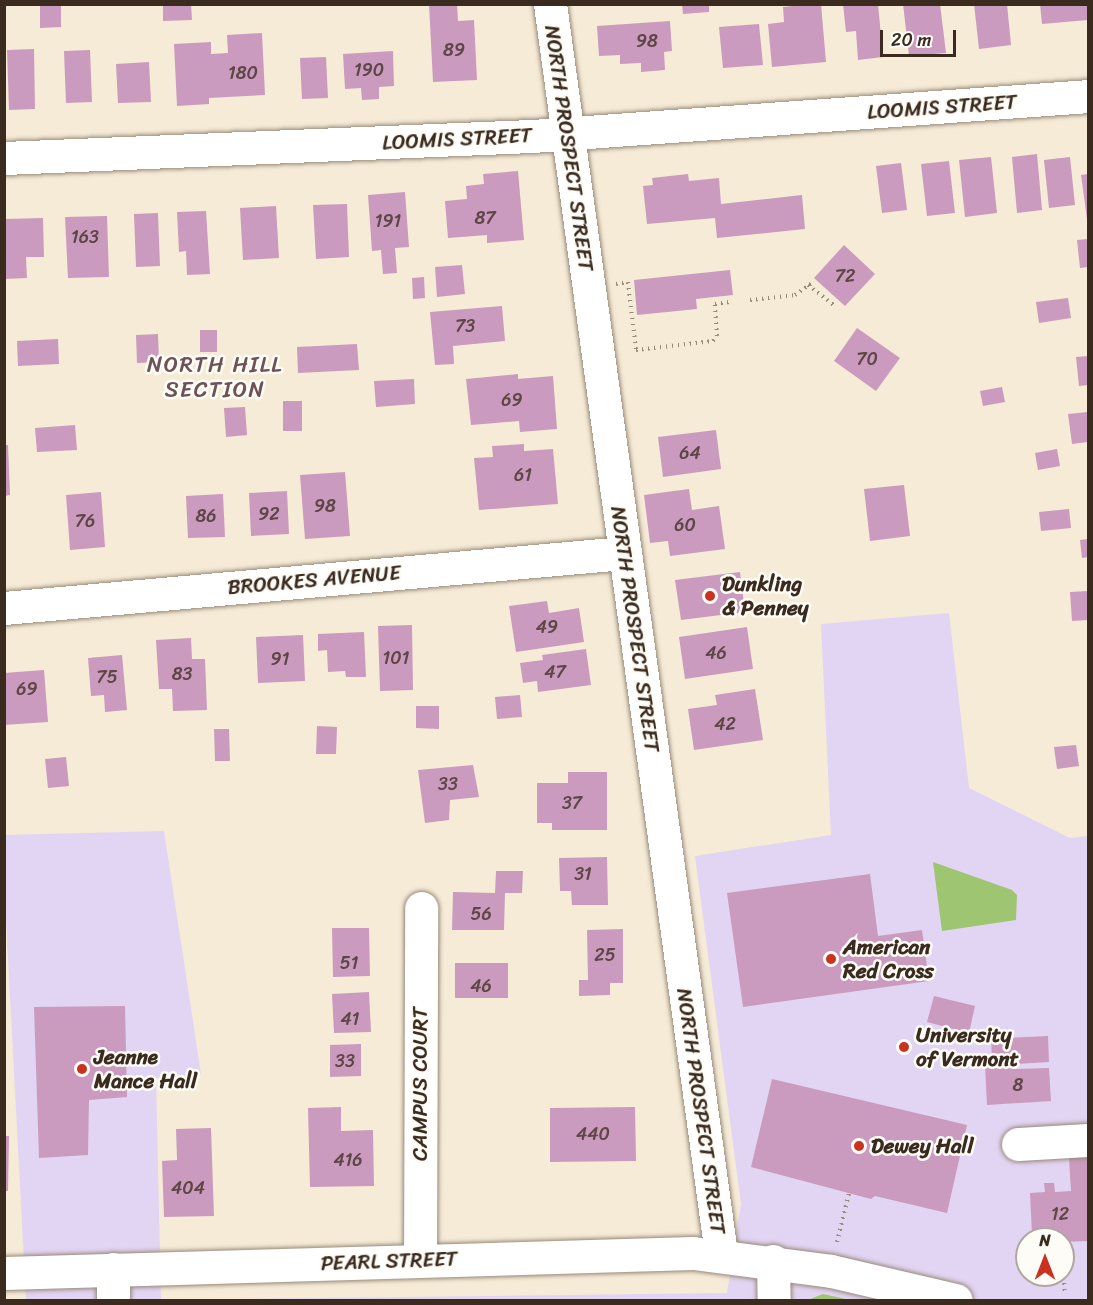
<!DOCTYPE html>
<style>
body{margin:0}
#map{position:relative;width:1093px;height:1305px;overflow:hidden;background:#f6ebd7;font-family:Sriracha,sans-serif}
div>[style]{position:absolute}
.built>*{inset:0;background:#e2d4f3}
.green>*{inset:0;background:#9ec571}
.building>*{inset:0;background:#ca9bbe}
.path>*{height:4px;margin-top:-2px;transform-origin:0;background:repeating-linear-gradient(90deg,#988a7a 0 1.5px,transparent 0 6px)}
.roads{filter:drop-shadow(0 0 2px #988a7a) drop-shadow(0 0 2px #988a7a)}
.minor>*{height:33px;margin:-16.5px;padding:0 16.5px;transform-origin:16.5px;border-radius:16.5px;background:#fff}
.major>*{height:33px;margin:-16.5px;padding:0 16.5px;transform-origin:16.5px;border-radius:16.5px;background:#fff}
.dots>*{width:16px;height:16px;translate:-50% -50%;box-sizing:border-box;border:3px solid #fdfcf7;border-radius:50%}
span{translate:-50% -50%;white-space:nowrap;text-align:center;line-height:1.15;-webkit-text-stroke:5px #fdfcf7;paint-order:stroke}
.number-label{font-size:18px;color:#5f4646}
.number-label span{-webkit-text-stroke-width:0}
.street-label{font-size:21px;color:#3b2a1e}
.poi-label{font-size:21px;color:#3b2a1e;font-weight:700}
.left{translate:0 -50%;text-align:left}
.neighbourhood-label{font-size:22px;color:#6d5256;letter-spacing:1.5px}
.frame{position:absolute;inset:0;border:6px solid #3b2a1e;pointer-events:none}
.north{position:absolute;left:1015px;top:1227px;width:60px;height:60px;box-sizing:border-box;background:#fdfcf7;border:2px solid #afa8a0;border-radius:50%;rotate:0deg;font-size:16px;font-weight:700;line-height:24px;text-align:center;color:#3b2a1e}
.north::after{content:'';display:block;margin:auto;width:21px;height:27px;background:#c8321e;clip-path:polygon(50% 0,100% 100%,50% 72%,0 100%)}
.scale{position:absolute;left:880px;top:30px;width:76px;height:27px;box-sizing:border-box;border:3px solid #3b2a1e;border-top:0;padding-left:8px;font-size:18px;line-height:21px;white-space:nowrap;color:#3b2a1e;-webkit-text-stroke:4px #fdfcf7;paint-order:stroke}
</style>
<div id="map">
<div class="built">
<i style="clip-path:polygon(evenodd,949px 613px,969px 788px,1070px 838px,1088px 836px,1088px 1300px,26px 1300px,5px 901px,4px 835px,164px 831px,201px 1074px,156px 1078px,161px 1300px,727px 1293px,741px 1204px,695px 856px,831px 835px,821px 624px,949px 613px,1027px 1239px,1063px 1239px,1063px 1275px,1027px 1275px,1027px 1239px)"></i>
</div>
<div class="green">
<i style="clip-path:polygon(933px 862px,1012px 890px,1017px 895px,1016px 920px,942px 931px)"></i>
<i style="clip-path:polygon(823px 1294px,850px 1300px,808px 1300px)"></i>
</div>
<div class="building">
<i style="clip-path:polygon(163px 4px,191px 4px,192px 20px,163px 21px)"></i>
<i style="clip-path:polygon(429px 4px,457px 4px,458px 21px,474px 20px,477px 80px,433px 82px)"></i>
<i style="clip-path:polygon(682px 4px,709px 4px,709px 12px,683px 14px)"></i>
<i style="clip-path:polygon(813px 4px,821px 4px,826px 62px,772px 67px,768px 24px,784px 22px,783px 7px)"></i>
<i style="clip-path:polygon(843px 4px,878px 4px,883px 57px,858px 60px,856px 31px,846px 32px)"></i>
<i style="clip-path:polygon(903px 4px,940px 4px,946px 53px,909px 56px)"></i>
<i style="clip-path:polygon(974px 4px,1007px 4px,1011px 45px,979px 49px)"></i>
<i style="clip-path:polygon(1040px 4px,1088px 4px,1088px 20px,1042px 24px)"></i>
<i style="clip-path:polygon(40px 6px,61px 6px,61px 27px,40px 28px)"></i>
<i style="clip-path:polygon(670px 21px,672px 51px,664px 52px,665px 70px,641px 72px,641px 63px,620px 64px,620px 55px,599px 56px,597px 26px)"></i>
<i style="clip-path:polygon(759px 24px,763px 65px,723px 68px,719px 27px)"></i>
<i style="clip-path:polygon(262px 33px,265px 95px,209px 98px,209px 104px,177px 106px,174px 44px,211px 42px,211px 54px,228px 53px,227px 35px)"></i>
<i style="clip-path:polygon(34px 49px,35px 109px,9px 110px,7px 50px)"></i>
<i style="clip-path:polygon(90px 50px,92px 102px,66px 103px,64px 51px)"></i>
<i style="clip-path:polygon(393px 51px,394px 86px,379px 87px,379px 99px,362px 100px,361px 88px,345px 89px,343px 54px)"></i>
<i style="clip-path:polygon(326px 57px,328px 98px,302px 99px,300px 58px)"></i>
<i style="clip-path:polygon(149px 62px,151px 102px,118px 103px,116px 64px)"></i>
<i style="clip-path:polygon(1037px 154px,1042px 210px,1017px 213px,1012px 157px)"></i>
<i style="clip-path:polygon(991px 157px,997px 213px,965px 217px,959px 160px)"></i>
<i style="clip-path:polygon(1070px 157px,1075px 205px,1049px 208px,1044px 160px)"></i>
<i style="clip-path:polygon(949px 161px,955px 213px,927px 216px,921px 164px)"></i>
<i style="clip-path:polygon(901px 163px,907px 210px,882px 213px,876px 166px)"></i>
<i style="clip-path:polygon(518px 171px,524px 240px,487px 243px,487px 235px,448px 238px,445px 201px,467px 199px,466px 186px,484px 184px,483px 174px)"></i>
<i style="clip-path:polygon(688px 174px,689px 181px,719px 178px,721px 204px,802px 195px,805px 229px,717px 238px,715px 218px,647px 224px,643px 186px,653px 185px,652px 178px)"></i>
<i style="clip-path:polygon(1088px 174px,1088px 219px,1087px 219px,1081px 175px)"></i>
<i style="clip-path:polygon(405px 192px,409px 247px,395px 248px,397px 273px,383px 274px,381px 250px,372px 251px,368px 195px)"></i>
<i style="clip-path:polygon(347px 204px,349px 257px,316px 259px,313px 205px)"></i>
<i style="clip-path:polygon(276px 206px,279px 258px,243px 260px,240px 208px)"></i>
<i style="clip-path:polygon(206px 211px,210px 274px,187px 275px,186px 251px,179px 252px,177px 212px)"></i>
<i style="clip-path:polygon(158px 213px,160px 266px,136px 267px,134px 214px)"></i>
<i style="clip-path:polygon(107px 216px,109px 277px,68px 278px,65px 217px)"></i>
<i style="clip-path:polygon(43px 218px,44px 257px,26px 257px,27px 278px,4px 279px,4px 219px)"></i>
<i style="clip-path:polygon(1088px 239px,1088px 267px,1080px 268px,1077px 240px)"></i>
<i style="clip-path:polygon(844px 245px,875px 274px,845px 306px,814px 278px)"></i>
<i style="clip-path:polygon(462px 265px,465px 294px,437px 297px,435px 267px)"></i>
<i style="clip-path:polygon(730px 270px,733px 295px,696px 299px,697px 309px,637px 315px,634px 280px)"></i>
<i style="clip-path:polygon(424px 277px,425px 298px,413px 299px,412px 278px)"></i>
<i style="clip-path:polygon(1068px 298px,1071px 318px,1039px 323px,1036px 302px)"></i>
<i style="clip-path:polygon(502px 306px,505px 341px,453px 346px,454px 364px,435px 365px,430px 312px)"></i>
<i style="clip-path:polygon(857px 328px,900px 358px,876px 391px,834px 361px)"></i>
<i style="clip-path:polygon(200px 330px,217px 330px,217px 352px,200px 352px)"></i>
<i style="clip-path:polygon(158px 334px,159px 362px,137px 363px,136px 335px)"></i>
<i style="clip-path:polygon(58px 339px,59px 364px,18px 366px,17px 341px)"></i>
<i style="clip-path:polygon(357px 344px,359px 370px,298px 373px,297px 347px)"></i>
<i style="clip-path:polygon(1088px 356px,1088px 385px,1079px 386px,1076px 357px)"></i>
<i style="clip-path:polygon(518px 374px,518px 379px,553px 376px,557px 429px,520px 432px,519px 421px,471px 425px,466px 379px)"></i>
<i style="clip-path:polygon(414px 379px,415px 404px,376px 407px,374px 381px)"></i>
<i style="clip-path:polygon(1002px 387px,1005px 402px,983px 406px,980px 391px)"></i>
<i style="clip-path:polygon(283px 401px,302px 401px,302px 431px,283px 431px)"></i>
<i style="clip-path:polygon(245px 407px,247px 435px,226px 437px,224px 408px)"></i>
<i style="clip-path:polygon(1088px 412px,1088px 442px,1072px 444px,1068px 414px)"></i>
<i style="clip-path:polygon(75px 425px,77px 450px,37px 452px,35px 428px)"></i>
<i style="clip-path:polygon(716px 430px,721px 469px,663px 477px,658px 437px)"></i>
<i style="clip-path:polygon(524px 444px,524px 451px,553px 449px,558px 504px,479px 510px,474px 458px,493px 457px,492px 446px)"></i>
<i style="clip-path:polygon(4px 445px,8px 445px,10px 495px,4px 496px)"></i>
<i style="clip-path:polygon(1057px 449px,1060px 466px,1038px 470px,1035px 453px)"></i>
<i style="clip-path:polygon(345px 472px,350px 536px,305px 539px,300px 475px)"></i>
<i style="clip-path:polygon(904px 485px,910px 536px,870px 541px,864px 489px)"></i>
<i style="clip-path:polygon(689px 489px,692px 510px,719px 506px,725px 549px,670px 556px,668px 541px,650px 543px,644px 495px)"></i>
<i style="clip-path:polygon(287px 491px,289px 534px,251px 536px,249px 493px)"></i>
<i style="clip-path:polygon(101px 492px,105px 547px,70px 550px,66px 495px)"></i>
<i style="clip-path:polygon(223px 494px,225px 537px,188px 538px,186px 496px)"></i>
<i style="clip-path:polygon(1069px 509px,1071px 528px,1041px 531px,1039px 512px)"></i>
<i style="clip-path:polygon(1088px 539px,1088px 557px,1082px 558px,1080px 540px)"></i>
<i style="clip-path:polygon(740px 572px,745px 612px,681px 620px,675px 580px)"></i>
<i style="clip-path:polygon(1088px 591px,1088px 620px,1072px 621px,1070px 592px)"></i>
<i style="clip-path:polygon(547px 601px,549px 613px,579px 608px,584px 642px,516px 652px,509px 606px)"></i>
<i style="clip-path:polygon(412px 625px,413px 690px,380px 691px,378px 626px)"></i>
<i style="clip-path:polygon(747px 627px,753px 669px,685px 679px,679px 637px)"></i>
<i style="clip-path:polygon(364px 632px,366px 677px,346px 677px,345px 671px,328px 672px,327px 650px,318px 651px,318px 634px)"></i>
<i style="clip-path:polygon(303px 635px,305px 681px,258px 683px,256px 637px)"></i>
<i style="clip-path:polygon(191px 638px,192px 659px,205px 659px,207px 710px,173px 711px,172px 689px,159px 689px,156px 640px)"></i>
<i style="clip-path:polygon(586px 649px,591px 685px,538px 692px,537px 681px,523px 683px,520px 663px,543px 660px,542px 655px)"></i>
<i style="clip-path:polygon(122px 655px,127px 710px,105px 712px,104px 695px,91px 696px,88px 658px)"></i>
<i style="clip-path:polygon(44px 670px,48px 722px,4px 725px,4px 673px)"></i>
<i style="clip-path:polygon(755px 689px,763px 740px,694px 750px,688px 709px,717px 705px,715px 695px)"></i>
<i style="clip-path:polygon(520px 695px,522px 717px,497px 719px,495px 697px)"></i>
<i style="clip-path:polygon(416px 706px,439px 706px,439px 729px,416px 728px)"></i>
<i style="clip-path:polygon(317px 726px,337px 727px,336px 754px,316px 754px)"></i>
<i style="clip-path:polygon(214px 729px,229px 729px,230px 761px,215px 761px)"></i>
<i style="clip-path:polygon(1076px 745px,1079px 766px,1057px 769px,1054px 747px)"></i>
<i style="clip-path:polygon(66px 757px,69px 786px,48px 788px,45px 759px)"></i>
<i style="clip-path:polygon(473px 765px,479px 797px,450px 800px,449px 820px,425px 823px,418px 770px)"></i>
<i style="clip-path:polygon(568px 772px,607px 772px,607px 830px,552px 830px,552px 823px,537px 823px,537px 783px,568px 783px)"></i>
<i style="clip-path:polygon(607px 857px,608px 905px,572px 905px,571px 891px,560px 891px,559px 858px)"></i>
<i style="clip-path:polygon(496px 871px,523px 871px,522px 893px,505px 893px,504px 930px,452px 930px,453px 892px,495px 893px)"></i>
<i style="clip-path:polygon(870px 874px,878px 936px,922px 930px,929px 981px,743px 1007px,727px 893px)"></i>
<i style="clip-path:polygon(332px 928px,369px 928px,370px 976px,333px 977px)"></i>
<i style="clip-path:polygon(623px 929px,623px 983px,610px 983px,610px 995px,579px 996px,579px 980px,588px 980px,587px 930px)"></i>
<i style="clip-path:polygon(455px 963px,508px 963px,508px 998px,455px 998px)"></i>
<i style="clip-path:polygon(369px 992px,371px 1032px,334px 1033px,332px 994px)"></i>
<i style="clip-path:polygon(934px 996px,975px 1006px,969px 1033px,927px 1022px)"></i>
<i style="clip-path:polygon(125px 1006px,127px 1097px,89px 1100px,88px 1155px,39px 1158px,34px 1007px)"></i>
<i style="clip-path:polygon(1005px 1033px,1005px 1038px,1048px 1036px,1049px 1062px,1014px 1064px,1014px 1069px,1049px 1068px,1051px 1101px,987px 1105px,985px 1065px,992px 1065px,991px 1034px)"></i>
<i style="clip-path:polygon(361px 1044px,361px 1076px,330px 1077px,330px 1045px)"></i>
<i style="clip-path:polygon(772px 1079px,967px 1125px,947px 1213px,875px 1196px,871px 1199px,751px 1167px)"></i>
<i style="clip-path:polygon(341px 1107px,341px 1131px,373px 1130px,374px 1186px,310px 1187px,308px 1108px)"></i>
<i style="clip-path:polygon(635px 1107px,636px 1161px,550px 1162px,550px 1108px)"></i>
<i style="clip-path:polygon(211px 1128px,214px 1216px,164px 1217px,162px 1161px,177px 1160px,176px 1129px)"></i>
<i style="clip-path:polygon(4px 1136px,9px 1136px,8px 1191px,4px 1191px)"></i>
<i style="clip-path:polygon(1088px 1155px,1088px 1241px,1063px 1242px,1046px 1239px,1046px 1234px,1032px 1235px,1030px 1193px,1045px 1192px,1044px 1183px,1054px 1183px,1055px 1192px,1071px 1191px,1069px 1158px)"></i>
</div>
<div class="path">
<i style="left:616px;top:284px;width:12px;rotate:-9deg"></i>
<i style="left:628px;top:282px;width:68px;rotate:83.3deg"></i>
<i style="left:636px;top:350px;width:78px;rotate:-6.7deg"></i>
<i style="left:713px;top:341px;width:6px;rotate:-51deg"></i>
<i style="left:717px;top:336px;width:32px;rotate:-94deg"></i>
<i style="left:715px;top:304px;width:15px;rotate:-8deg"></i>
<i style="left:808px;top:285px;width:34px;rotate:38deg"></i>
<i style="left:750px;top:300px;width:45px;rotate:-6.3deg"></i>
<i style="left:795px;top:295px;width:21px;rotate:-35deg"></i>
<i style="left:837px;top:1242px;width:50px;rotate:-76.2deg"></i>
<i style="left:1063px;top:1259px;width:34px;rotate:87deg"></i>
</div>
<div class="roads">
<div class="minor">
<i style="left:550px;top:4px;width:1262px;rotate:82.21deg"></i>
<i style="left:4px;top:158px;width:528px;rotate:-2.39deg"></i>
<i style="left:532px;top:136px;width:557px;rotate:-4.11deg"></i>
<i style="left:4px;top:608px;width:622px;rotate:-5.07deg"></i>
<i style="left:1018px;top:1144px;width:70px;rotate:-3.3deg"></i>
<i style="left:420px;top:1260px;width:352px;rotate:-89.8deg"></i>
<i style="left:773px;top:1261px;width:39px;rotate:89deg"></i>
<i style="left:113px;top:1269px;width:31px;rotate:90deg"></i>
</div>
<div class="major">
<i style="left:4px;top:1273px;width:689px;rotate:-1.66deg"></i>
<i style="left:693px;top:1253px;width:139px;rotate:7.4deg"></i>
<i style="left:831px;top:1271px;width:128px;rotate:13.1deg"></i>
</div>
</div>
<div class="dots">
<i style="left:710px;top:596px;background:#c8321e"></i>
<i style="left:831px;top:959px;background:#c8321e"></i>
<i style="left:904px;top:1047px;background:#c8321e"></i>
<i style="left:82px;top:1069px;background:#c8321e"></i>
<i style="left:859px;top:1146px;background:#c8321e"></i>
</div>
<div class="number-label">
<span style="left:647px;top:41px">98</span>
<span style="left:454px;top:50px">89</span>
<span style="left:369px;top:70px">190</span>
<span style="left:243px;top:73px">180</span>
<span style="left:485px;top:218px">87</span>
<span style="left:388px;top:221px">191</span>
<span style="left:85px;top:237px">163</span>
<span style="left:845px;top:276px">72</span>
<span style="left:465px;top:326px">73</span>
<span style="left:867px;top:359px">70</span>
<span style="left:512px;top:400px">69</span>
<span style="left:690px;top:453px">64</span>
<span style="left:523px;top:475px">61</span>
<span style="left:325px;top:506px">98</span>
<span style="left:269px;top:514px">92</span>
<span style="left:206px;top:516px">86</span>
<span style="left:85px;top:521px">76</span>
<span style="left:685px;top:525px">60</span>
<span style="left:547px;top:627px">49</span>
<span style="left:716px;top:653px">46</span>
<span style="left:396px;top:658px">101</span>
<span style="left:280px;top:659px">91</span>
<span style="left:555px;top:672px">47</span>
<span style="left:182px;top:674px">83</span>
<span style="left:107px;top:677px">75</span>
<span style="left:27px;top:689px">69</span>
<span style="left:725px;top:724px">42</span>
<span style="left:448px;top:784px">33</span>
<span style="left:572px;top:803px">37</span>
<span style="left:583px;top:874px">31</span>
<span style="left:481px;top:914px">56</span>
<span style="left:605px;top:955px">25</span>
<span style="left:349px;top:963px">51</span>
<span style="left:481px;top:986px">46</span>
<span style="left:350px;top:1019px">41</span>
<span style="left:345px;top:1061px">33</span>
<span style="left:1018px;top:1085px">8</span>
<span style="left:593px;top:1134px">440</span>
<span style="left:348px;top:1160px">416</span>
<span style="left:188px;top:1188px">404</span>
<span style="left:1060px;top:1214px">12</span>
</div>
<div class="street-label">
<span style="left:942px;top:107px;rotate:-4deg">LOOMIS STREET</span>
<span style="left:457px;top:139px;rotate:-3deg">LOOMIS STREET</span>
<span style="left:569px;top:148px;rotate:82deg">NORTH PROSPECT STREET</span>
<span style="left:314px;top:580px;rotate:-5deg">BROOKES AVENUE</span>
<span style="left:635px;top:629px;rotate:82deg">NORTH PROSPECT STREET</span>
<span style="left:420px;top:1084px;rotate:-90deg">CAMPUS COURT</span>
<span style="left:701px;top:1111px;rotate:82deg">NORTH PROSPECT STREET</span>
<span style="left:389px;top:1261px;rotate:-2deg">PEARL STREET</span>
</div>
<div class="poi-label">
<span class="left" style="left:722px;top:596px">Dunkling<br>&amp; Penney</span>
<span class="left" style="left:843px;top:959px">American<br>Red Cross</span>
<span class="left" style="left:916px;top:1047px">University<br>of Vermont</span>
<span class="left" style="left:94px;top:1069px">Jeanne<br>Mance Hall</span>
<span class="left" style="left:871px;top:1146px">Dewey Hall</span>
</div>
<div class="neighbourhood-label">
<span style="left:215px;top:377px">NORTH HILL<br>SECTION</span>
</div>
<div class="frame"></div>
<div class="north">N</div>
<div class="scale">20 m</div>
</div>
